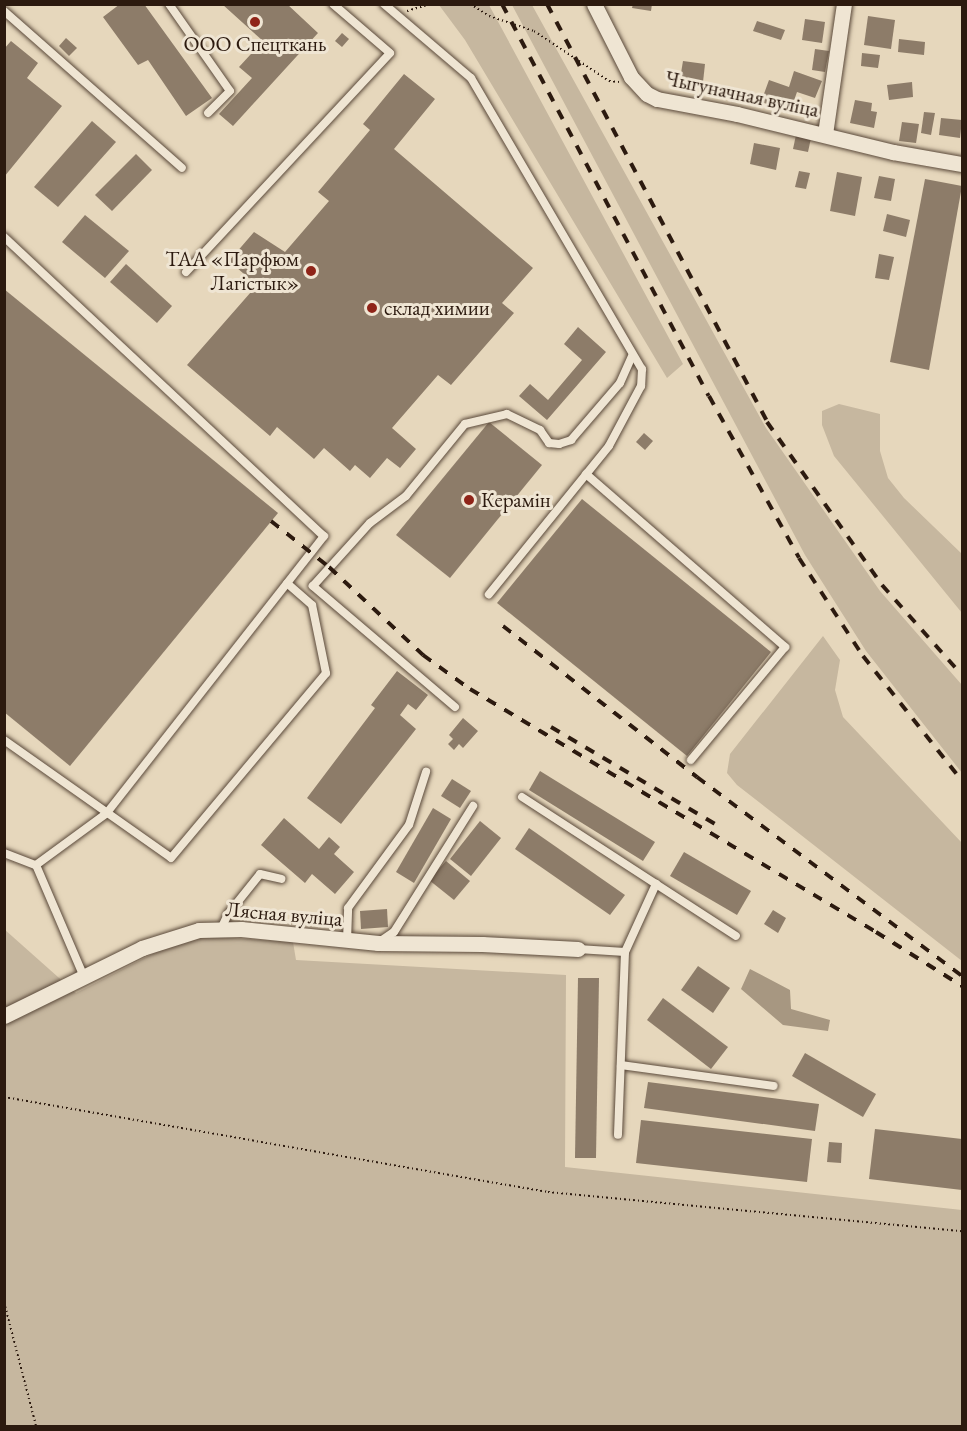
<!DOCTYPE html>
<meta charset="utf-8">
<style>
body{margin:0}
#map{position:relative;width:967px;height:1431px;overflow:hidden;background:#e6d7bc;font-family:"EB Garamond",serif}
div>[style]{position:absolute}
.green>*{inset:0;background:#c6b79f}
.water>*{inset:0;background:#a79781}
.building>*{inset:0;background:#8d7c69}
.path>*{height:2px;margin-top:-1px;transform-origin:0;background:repeating-linear-gradient(90deg,#2c1a0f 0 1.5px,transparent 0 4.5px)}
.roads{filter:drop-shadow(0 0 2px #5a493a) drop-shadow(0 0 2px #5a493a)}
.lane>*{height:8px;margin:-4px;padding:0 4px;transform-origin:4px;border-radius:4px;background:#efe5d3}
.street>*{height:15px;margin:-7.5px;padding:0 7.5px;transform-origin:7.5px;border-radius:7.5px;background:#efe5d3}
.rail>*{height:4px;margin-top:-2px;transform-origin:0;background:repeating-linear-gradient(90deg,#2c1a0f 0 10px,transparent 0 20px)}
.dots>*{width:16px;height:16px;translate:-50% -50%;box-sizing:border-box;border:3px solid #efe5d3;border-radius:50%}
span{translate:-50% -50%;white-space:nowrap;text-align:center;line-height:1.15;-webkit-text-stroke:6px #efe5d3;paint-order:stroke}
.poi-label{font-size:21px;color:#2c1a0f}
.right{translate:-100% -50%;text-align:right}
.left{translate:0 -50%;text-align:left}
.street-label{font-size:21px;color:#2c1a0f}
.frame{position:absolute;inset:0;border:6px solid #2c1a0f;pointer-events:none}
</style>
<div id="map">
<div class="green">
<i style="clip-path:polygon(439px 5px,489px 5px,683px 364px,667px 378px,465px 40px)"></i>
<i style="clip-path:polygon(512px 5px,532px 5px,766px 428px,880px 591px,962px 685px,962px 773px,866px 651px,805px 555px)"></i>
<i style="clip-path:polygon(839px 404px,880px 414px,880px 451px,888px 478px,904px 498px,962px 554px,962px 613px,834px 456px,822px 425px,822px 411px)"></i>
<i style="clip-path:polygon(823px 636px,840px 660px,835px 690px,843px 717px,962px 843px,962px 961px,737px 785px,727px 773px,730px 754px)"></i>
<i style="clip-path:polygon(4px 929px,76px 993px,168px 946px,203px 936px,293px 942px,296px 960px,566px 975px,565px 1167px,962px 1210px,962px 1426px,5px 1426px)"></i>
</div>
<div class="water">
<i style="clip-path:polygon(750px 969px,790px 990px,791px 1009px,830px 1020px,828px 1031px,783px 1025px,741px 989px)"></i>
</div>
<div class="building">
<i style="clip-path:polygon(120px 4px,144px 4px,212px 98px,186px 116px,148px 60px,138px 65px,103px 17px)"></i>
<i style="clip-path:polygon(222px 4px,287px 4px,318px 33px,233px 126px,219px 114px,252px 78px,239px 67px,263px 41px)"></i>
<i style="clip-path:polygon(633px 4px,652px 4px,651px 11px,632px 8px)"></i>
<i style="clip-path:polygon(868px 16px,895px 20px,891px 49px,864px 45px)"></i>
<i style="clip-path:polygon(805px 19px,825px 22px,822px 43px,802px 40px)"></i>
<i style="clip-path:polygon(757px 21px,785px 30px,781px 40px,753px 31px)"></i>
<i style="clip-path:polygon(342px 33px,349px 39px,342px 47px,335px 41px)"></i>
<i style="clip-path:polygon(66px 38px,77px 48px,69px 56px,59px 46px)"></i>
<i style="clip-path:polygon(899px 39px,925px 42px,924px 55px,898px 52px)"></i>
<i style="clip-path:polygon(11px 41px,38px 63px,27px 78px,62px 106px,4px 177px,4px 49px)"></i>
<i style="clip-path:polygon(815px 49px,829px 51px,825px 72px,812px 70px)"></i>
<i style="clip-path:polygon(862px 53px,880px 55px,878px 68px,861px 66px)"></i>
<i style="clip-path:polygon(683px 61px,705px 64px,703px 82px,680px 79px)"></i>
<i style="clip-path:polygon(794px 71px,822px 81px,815px 98px,797px 92px,790px 112px,761px 102px,769px 80px,789px 87px)"></i>
<i style="clip-path:polygon(404px 74px,435px 99px,394px 149px,533px 268px,502px 303px,514px 313px,451px 385px,438px 375px,392px 428px,416px 449px,400px 468px,387px 458px,370px 478px,355px 465px,350px 471px,324px 448px,314px 459px,277px 427px,270px 436px,187px 365px,257px 285px,229px 261px,254px 232px,285px 252px,329px 201px,318px 192px,370px 130px,363px 124px)"></i>
<i style="clip-path:polygon(912px 82px,913px 97px,889px 100px,887px 85px)"></i>
<i style="clip-path:polygon(733px 90px,753px 93px,751px 104px,731px 102px)"></i>
<i style="clip-path:polygon(855px 100px,872px 103px,871px 111px,877px 112px,874px 128px,850px 123px)"></i>
<i style="clip-path:polygon(924px 112px,935px 113px,931px 135px,921px 133px)"></i>
<i style="clip-path:polygon(941px 118px,962px 120px,960px 138px,939px 135px)"></i>
<i style="clip-path:polygon(92px 121px,116px 142px,58px 207px,34px 187px)"></i>
<i style="clip-path:polygon(902px 122px,919px 124px,916px 143px,899px 141px)"></i>
<i style="clip-path:polygon(796px 135px,811px 138px,808px 152px,793px 149px)"></i>
<i style="clip-path:polygon(754px 143px,780px 148px,776px 170px,750px 164px)"></i>
<i style="clip-path:polygon(136px 154px,152px 170px,112px 211px,95px 195px)"></i>
<i style="clip-path:polygon(799px 171px,810px 173px,806px 189px,795px 187px)"></i>
<i style="clip-path:polygon(837px 172px,862px 177px,855px 216px,830px 211px)"></i>
<i style="clip-path:polygon(879px 176px,895px 179px,891px 201px,874px 198px)"></i>
<i style="clip-path:polygon(925px 179px,962px 186px,929px 370px,890px 362px)"></i>
<i style="clip-path:polygon(887px 214px,910px 220px,906px 237px,883px 231px)"></i>
<i style="clip-path:polygon(85px 215px,129px 251px,105px 278px,62px 242px)"></i>
<i style="clip-path:polygon(879px 254px,894px 257px,889px 280px,875px 278px)"></i>
<i style="clip-path:polygon(126px 264px,172px 306px,157px 323px,110px 282px)"></i>
<i style="clip-path:polygon(4px 289px,278px 513px,70px 766px,4px 712px)"></i>
<i style="clip-path:polygon(578px 327px,606px 352px,547px 420px,519px 396px,530px 384px,548px 400px,582px 360px,564px 344px)"></i>
<i style="clip-path:polygon(489px 422px,542px 465px,450px 578px,396px 535px)"></i>
<i style="clip-path:polygon(644px 433px,653px 441px,645px 450px,636px 442px)"></i>
<i style="clip-path:polygon(582px 499px,771px 652px,687px 756px,497px 603px)"></i>
<i style="clip-path:polygon(397px 671px,428px 695px,416px 710px,408px 704px,400px 715px,416px 729px,341px 824px,307px 798px,375px 708px,371px 705px)"></i>
<i style="clip-path:polygon(463px 718px,478px 731px,463px 748px,459px 744px,454px 750px,448px 744px,453px 739px,449px 735px)"></i>
<i style="clip-path:polygon(540px 771px,655px 842px,643px 861px,529px 790px)"></i>
<i style="clip-path:polygon(452px 779px,471px 791px,460px 808px,441px 796px)"></i>
<i style="clip-path:polygon(433px 808px,451px 819px,414px 883px,396px 872px)"></i>
<i style="clip-path:polygon(284px 818px,319px 849px,329px 837px,340px 847px,334px 854px,354px 872px,335px 894px,312px 874px,305px 883px,261px 845px)"></i>
<i style="clip-path:polygon(480px 821px,501px 838px,471px 876px,450px 859px)"></i>
<i style="clip-path:polygon(529px 828px,625px 895px,610px 915px,515px 849px)"></i>
<i style="clip-path:polygon(684px 852px,751px 891px,737px 915px,670px 876px)"></i>
<i style="clip-path:polygon(446px 861px,470px 881px,454px 900px,429px 880px)"></i>
<i style="clip-path:polygon(387px 909px,388px 927px,361px 929px,360px 911px)"></i>
<i style="clip-path:polygon(773px 910px,786px 918px,778px 933px,764px 924px)"></i>
<i style="clip-path:polygon(698px 966px,730px 988px,713px 1013px,681px 990px)"></i>
<i style="clip-path:polygon(578px 978px,599px 978px,596px 1158px,575px 1158px)"></i>
<i style="clip-path:polygon(663px 998px,728px 1047px,711px 1069px,647px 1020px)"></i>
<i style="clip-path:polygon(805px 1053px,876px 1094px,863px 1117px,792px 1076px)"></i>
<i style="clip-path:polygon(648px 1082px,819px 1104px,815px 1131px,644px 1108px)"></i>
<i style="clip-path:polygon(641px 1120px,812px 1139px,807px 1182px,636px 1163px)"></i>
<i style="clip-path:polygon(875px 1129px,962px 1139px,962px 1190px,869px 1179px)"></i>
<i style="clip-path:polygon(829px 1142px,842px 1143px,841px 1163px,827px 1162px)"></i>
</div>
<div class="path">
<i style="left:470px;top:4px;width:22px;rotate:32deg"></i>
<i style="left:489px;top:16px;width:47px;rotate:18.4deg"></i>
<i style="left:534px;top:31px;width:90px;rotate:33.7deg"></i>
<i style="left:609px;top:81px;width:10px;rotate:6deg"></i>
<i style="left:407px;top:11px;width:24px;rotate:-17deg"></i>
<i style="left:4px;top:1097px;width:552px;rotate:9.91deg"></i>
<i style="left:548px;top:1192px;width:416px;rotate:5.4deg"></i>
<i style="left:4px;top:1302px;width:128px;rotate:75.5deg"></i>
</div>
<div class="roads">
<div class="lane">
<i style="left:169px;top:4px;width:106px;rotate:55deg"></i>
<i style="left:230px;top:91px;width:31px;rotate:135deg"></i>
<i style="left:384px;top:4px;width:114px;rotate:40.4deg"></i>
<i style="left:471px;top:78px;width:338px;rotate:59.6deg"></i>
<i style="left:642px;top:369px;width:17px;rotate:93deg"></i>
<i style="left:641px;top:386px;width:68px;rotate:118.1deg"></i>
<i style="left:609px;top:446px;width:191px;rotate:129deg"></i>
<i style="left:4px;top:11px;width:237px;rotate:41.4deg"></i>
<i style="left:4px;top:237px;width:438px;rotate:43.1deg"></i>
<i style="left:324px;top:536px;width:352px;rotate:128.1deg"></i>
<i style="left:107px;top:813px;width:88px;rotate:143.8deg"></i>
<i style="left:186px;top:272px;width:299px;rotate:-47deg"></i>
<i style="left:390px;top:53px;width:75px;rotate:-139.3deg"></i>
<i style="left:586px;top:474px;width:264px;rotate:41deg"></i>
<i style="left:785px;top:647px;width:147px;rotate:129.8deg"></i>
<i style="left:455px;top:707px;width:187px;rotate:-139.6deg"></i>
<i style="left:313px;top:586px;width:85px;rotate:-47.9deg"></i>
<i style="left:370px;top:523px;width:45px;rotate:-36.9deg"></i>
<i style="left:406px;top:496px;width:93px;rotate:-50.7deg"></i>
<i style="left:465px;top:424px;width:43px;rotate:-13.4deg"></i>
<i style="left:507px;top:414px;width:37px;rotate:26deg"></i>
<i style="left:540px;top:430px;width:16px;rotate:55deg"></i>
<i style="left:549px;top:443px;width:10px;rotate:6deg"></i>
<i style="left:559px;top:444px;width:13px;rotate:-18deg"></i>
<i style="left:571px;top:440px;width:75px;rotate:-49.3deg"></i>
<i style="left:620px;top:383px;width:30px;rotate:-66deg"></i>
<i style="left:4px;top:740px;width:204px;rotate:35.2deg"></i>
<i style="left:171px;top:858px;width:241px;rotate:-50deg"></i>
<i style="left:326px;top:673px;width:69px;rotate:-101.6deg"></i>
<i style="left:312px;top:605px;width:33px;rotate:-139deg"></i>
<i style="left:522px;top:797px;width:255px;rotate:33deg"></i>
<i style="left:4px;top:853px;width:34px;rotate:21deg"></i>
<i style="left:36px;top:865px;width:122px;rotate:66.8deg"></i>
<i style="left:221px;top:929px;width:17px;rotate:-65deg"></i>
<i style="left:228px;top:914px;width:51px;rotate:-51.3deg"></i>
<i style="left:260px;top:874px;width:22px;rotate:13deg"></i>
<i style="left:382px;top:940px;width:14px;rotate:-34deg"></i>
<i style="left:394px;top:932px;width:149px;rotate:-57.9deg"></i>
<i style="left:347px;top:941px;width:33px;rotate:-88deg"></i>
<i style="left:348px;top:908px;width:103px;rotate:-53.7deg"></i>
<i style="left:409px;top:825px;width:56px;rotate:-72.2deg"></i>
<i style="left:578px;top:949px;width:47px;rotate:3.7deg"></i>
<i style="left:625px;top:952px;width:183px;rotate:92.2deg"></i>
<i style="left:625px;top:952px;width:75px;rotate:-65.5deg"></i>
<i style="left:621px;top:1065px;width:154px;rotate:7.8deg"></i>
</div>
<div class="street">
<i style="left:594px;top:4px;width:82px;rotate:63.1deg"></i>
<i style="left:631px;top:77px;width:23px;rotate:47deg"></i>
<i style="left:647px;top:94px;width:11px;rotate:27deg"></i>
<i style="left:657px;top:99px;width:81px;rotate:10.6deg"></i>
<i style="left:737px;top:114px;width:161px;rotate:13.7deg"></i>
<i style="left:893px;top:152px;width:70px;rotate:9.9deg"></i>
<i style="left:825px;top:134px;width:131px;rotate:-81.7deg"></i>
<i style="left:4px;top:1016px;width:154px;rotate:-26.2deg"></i>
<i style="left:142px;top:948px;width:60px;rotate:-17.5deg"></i>
<i style="left:199px;top:930px;width:42px;rotate:-1.4deg"></i>
<i style="left:241px;top:929px;width:138px;rotate:5.8deg"></i>
<i style="left:378px;top:943px;width:104px;rotate:0.6deg"></i>
<i style="left:482px;top:944px;width:96px;rotate:3deg"></i>
</div>
</div>
<div class="rail">
<i style="left:502px;top:4px;width:443px;rotate:62.2deg"></i>
<i style="left:709px;top:396px;width:185px;rotate:60.9deg"></i>
<i style="left:799px;top:558px;width:117px;rotate:56.9deg"></i>
<i style="left:863px;top:656px;width:159px;rotate:51.6deg"></i>
<i style="left:547px;top:4px;width:472px;rotate:62.2deg"></i>
<i style="left:767px;top:422px;width:199px;rotate:54.8deg"></i>
<i style="left:882px;top:585px;width:120px;rotate:48.4deg"></i>
<i style="left:271px;top:521px;width:74px;rotate:38.4deg"></i>
<i style="left:329px;top:567px;width:129px;rotate:43.1deg"></i>
<i style="left:423px;top:655px;width:58px;rotate:35.9deg"></i>
<i style="left:470px;top:689px;width:473px;rotate:30.9deg"></i>
<i style="left:876px;top:932px;width:102px;rotate:32.1deg"></i>
<i style="left:503px;top:626px;width:246px;rotate:37.9deg"></i>
<i style="left:697px;top:777px;width:331px;rotate:36.9deg"></i>
<i style="left:551px;top:727px;width:199px;rotate:30.6deg"></i>
</div>
<div class="dots">
<i style="left:255px;top:22px;background:#8f2418"></i>
<i style="left:311px;top:271px;background:#8f2418"></i>
<i style="left:372px;top:308px;background:#8f2418"></i>
<i style="left:469px;top:500px;background:#8f2418"></i>
</div>
<div class="poi-label">
<span style="left:255px;top:44px">ООО Спецткань</span>
<span class="right" style="left:299px;top:271px">ТАА «Парфюм<br>Лагістык»</span>
<span class="left" style="left:384px;top:308px">склад химии</span>
<span class="left" style="left:481px;top:500px">Керамін</span>
</div>
<div class="street-label">
<span style="left:742px;top:94px;rotate:12deg">Чыгуначная вуліца</span>
<span style="left:284px;top:914px;rotate:5deg">Лясная вуліца</span>
</div>
<div class="frame"></div>
</div>
